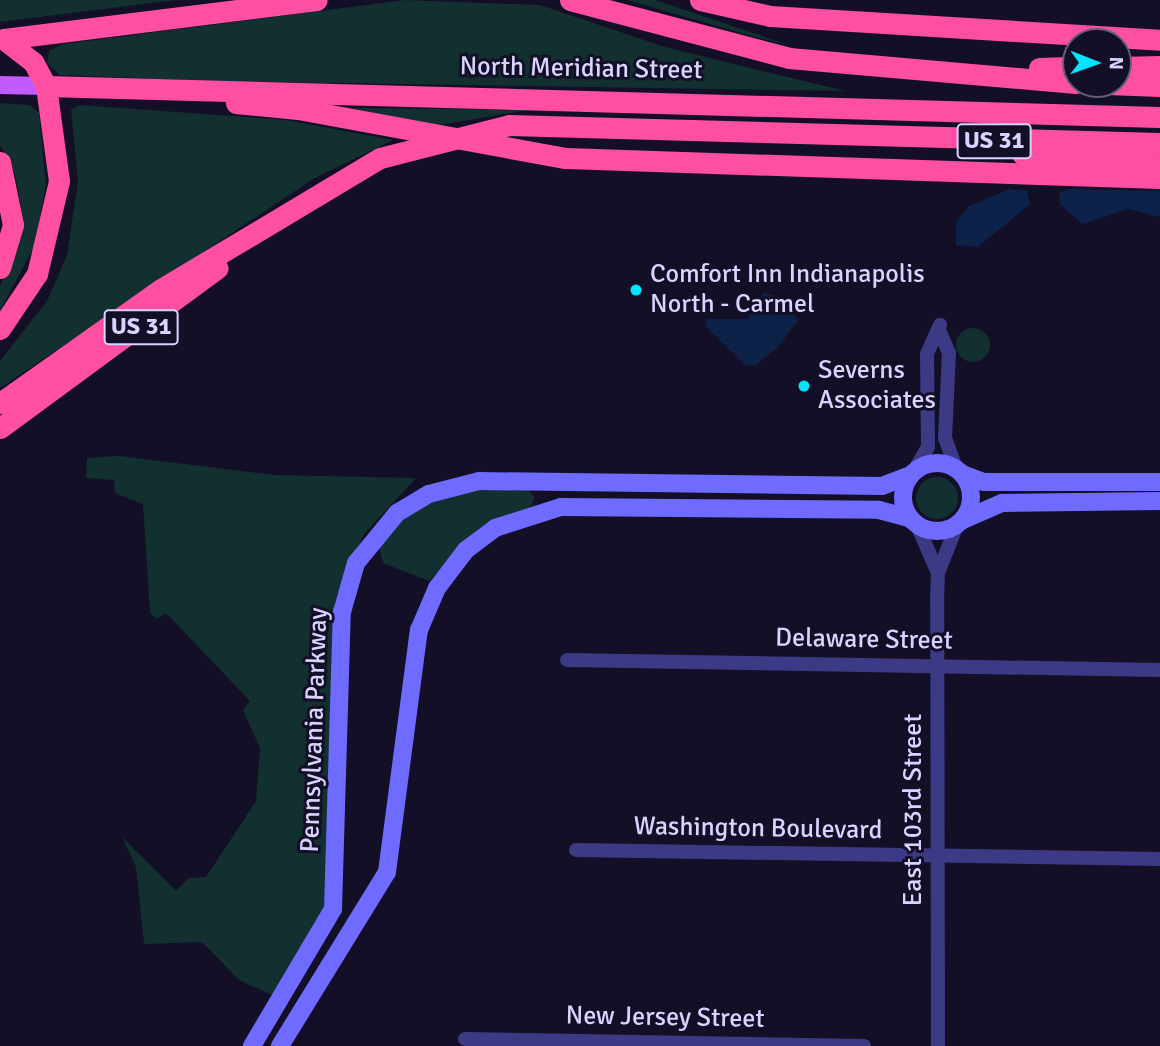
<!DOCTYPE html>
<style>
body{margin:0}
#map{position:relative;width:1160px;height:1046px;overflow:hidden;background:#130f26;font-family:Signika,sans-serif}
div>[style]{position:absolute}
.green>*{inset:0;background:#12302f}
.round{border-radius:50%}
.water>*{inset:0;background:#0c2248}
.street>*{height:14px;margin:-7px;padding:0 7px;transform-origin:7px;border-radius:7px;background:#3d3a85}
.secondary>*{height:18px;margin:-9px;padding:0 9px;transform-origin:9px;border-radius:9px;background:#6f6bff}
.secondary>.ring{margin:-9px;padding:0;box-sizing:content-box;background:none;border:18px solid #6f6bff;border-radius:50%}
.primary>*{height:18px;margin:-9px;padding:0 9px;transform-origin:9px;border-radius:9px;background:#c25bff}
.highway>*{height:21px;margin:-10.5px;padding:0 10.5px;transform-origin:10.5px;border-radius:10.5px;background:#ff4fa3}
.highway-bridge>*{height:21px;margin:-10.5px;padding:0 10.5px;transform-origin:10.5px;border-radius:10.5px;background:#ff4fa3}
.dots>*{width:19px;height:19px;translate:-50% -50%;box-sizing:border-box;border:4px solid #130f26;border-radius:50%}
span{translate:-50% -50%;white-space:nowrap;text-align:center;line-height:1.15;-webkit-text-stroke:6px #130f26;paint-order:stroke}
.shield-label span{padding:2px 5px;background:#130f26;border:2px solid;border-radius:5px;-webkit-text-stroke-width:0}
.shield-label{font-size:24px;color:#d9d4ff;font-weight:700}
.street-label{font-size:26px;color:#d9d4ff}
.poi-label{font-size:26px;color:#d9d4ff}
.left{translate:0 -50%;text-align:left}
.north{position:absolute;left:1062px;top:28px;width:70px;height:70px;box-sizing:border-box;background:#130f26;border:2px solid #625e7d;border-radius:50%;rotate:91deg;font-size:19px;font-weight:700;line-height:28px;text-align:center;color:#d9d4ff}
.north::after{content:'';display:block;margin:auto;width:24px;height:32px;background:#00e5ff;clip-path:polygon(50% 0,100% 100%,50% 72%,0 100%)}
</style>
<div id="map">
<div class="green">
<i style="clip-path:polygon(0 0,176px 0,0 22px)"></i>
<i style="clip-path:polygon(405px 0,540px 5px,665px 47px,845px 91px,212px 81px,60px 75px,47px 63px,49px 51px,63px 44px)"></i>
<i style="clip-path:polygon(627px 0,655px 0,789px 45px,755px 37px)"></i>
<i style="clip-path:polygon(0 103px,30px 105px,39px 113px,46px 185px,34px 247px,0 311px,0 286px,17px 250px,21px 207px,15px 173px,0 145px)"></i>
<i style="clip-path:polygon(80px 105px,286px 120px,393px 140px,313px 179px,0 388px,0 361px,47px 301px,67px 255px,78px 181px,71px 110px)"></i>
<i style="clip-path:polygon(352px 108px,528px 110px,434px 126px)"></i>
<i class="round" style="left:956px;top:328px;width:34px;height:34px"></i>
<i style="clip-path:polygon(119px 456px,275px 475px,416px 478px,364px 534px,335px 600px,329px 899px,274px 996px,239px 980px,202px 942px,144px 944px,136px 867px,122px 837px,176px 891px,189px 878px,206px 877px,256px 801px,260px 748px,243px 710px,250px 701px,166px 613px,157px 619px,150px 613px,143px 504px,115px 493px,114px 480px,86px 478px,87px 458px)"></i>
<i class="round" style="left:916px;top:477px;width:42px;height:42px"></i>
<i style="clip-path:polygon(480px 488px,528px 489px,535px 498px,530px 507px,479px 528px,429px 581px,383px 563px,378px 544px,417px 508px)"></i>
</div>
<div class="water">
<i style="clip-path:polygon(1010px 189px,1027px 191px,1030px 204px,978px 247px,956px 245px,956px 222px,969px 206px)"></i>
<i style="clip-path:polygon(1069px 189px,1160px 191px,1160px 217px,1128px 209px,1082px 224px,1060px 204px,1059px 193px)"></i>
<i style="clip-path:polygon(763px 293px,784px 298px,798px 320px,779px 346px,755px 366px,745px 365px,705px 326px,707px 319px,748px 319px)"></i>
</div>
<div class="street">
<i style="left:940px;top:332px;width:23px;rotate:67deg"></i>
<i style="left:949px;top:353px;width:85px;rotate:92.7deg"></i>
<i style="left:945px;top:438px;width:32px;rotate:70deg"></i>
<i style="left:914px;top:471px;width:28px;rotate:-60deg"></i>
<i style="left:928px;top:447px;width:93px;rotate:-90.6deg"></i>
<i style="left:927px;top:354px;width:32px;rotate:-66deg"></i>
<i style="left:918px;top:527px;width:50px;rotate:66.5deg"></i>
<i style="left:567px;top:660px;width:593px;rotate:0.97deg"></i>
<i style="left:576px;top:850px;width:584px;rotate:0.88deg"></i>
<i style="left:465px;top:1039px;width:399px;rotate:1deg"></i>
<i style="left:938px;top:1046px;width:445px;rotate:-90.1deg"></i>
<i style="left:937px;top:601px;width:28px;rotate:-88deg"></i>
<i style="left:938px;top:573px;width:52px;rotate:-68.4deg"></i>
</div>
<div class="secondary">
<i class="ring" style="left:903px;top:463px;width:50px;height:50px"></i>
<i style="left:962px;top:474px;width:23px;rotate:20deg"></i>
<i style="left:984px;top:482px;width:176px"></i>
<i style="left:963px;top:520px;width:43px;rotate:-23.6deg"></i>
<i style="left:1002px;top:503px;width:158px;rotate:-0.7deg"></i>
<i style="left:252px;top:1046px;width:159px;rotate:-59.4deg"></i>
<i style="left:333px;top:909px;width:297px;rotate:-88.3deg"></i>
<i style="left:342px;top:612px;width:51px;rotate:-74.1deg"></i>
<i style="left:356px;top:563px;width:65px;rotate:-50.6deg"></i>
<i style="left:397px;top:513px;width:37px;rotate:-31deg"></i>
<i style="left:429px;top:494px;width:52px;rotate:-14.6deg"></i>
<i style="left:479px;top:481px;width:403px;rotate:0.7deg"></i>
<i style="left:882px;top:486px;width:31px;rotate:-21deg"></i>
<i style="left:280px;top:1046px;width:204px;rotate:-58.4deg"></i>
<i style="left:387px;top:872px;width:244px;rotate:-82.5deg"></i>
<i style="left:419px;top:630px;width:46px;rotate:-66.8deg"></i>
<i style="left:437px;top:588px;width:48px;rotate:-52.7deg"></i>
<i style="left:466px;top:550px;width:36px;rotate:-37deg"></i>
<i style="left:495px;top:528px;width:69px;rotate:-17.7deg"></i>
<i style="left:561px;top:507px;width:318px;rotate:0.5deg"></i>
<i style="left:879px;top:510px;width:31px;rotate:15deg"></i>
</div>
<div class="primary">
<i style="left:0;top:85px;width:46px;rotate:1.2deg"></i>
</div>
<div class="highway">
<i style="left:570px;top:0;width:227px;rotate:14.8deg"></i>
<i style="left:789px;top:58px;width:288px;rotate:5deg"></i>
<i style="left:700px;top:0;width:72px;rotate:12.9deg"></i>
<i style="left:770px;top:16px;width:391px;rotate:3.5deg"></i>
<i style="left:4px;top:39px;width:315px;rotate:-7.1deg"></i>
<i style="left:1118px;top:67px;width:42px;rotate:-1.4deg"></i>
<i style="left:1039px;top:68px;width:37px;rotate:-2deg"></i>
<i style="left:1107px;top:84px;width:53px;rotate:2.2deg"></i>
<i style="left:46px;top:86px;width:1114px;rotate:1.59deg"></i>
<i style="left:236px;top:103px;width:62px;rotate:5.5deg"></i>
<i style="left:298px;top:109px;width:272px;rotate:10.4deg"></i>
<i style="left:566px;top:158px;width:594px;rotate:1.93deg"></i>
<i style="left:509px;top:125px;width:651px;rotate:1.58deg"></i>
<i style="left:1022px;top:154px;width:138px;rotate:4.1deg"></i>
<i style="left:0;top:162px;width:64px;rotate:78.3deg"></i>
<i style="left:13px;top:225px;width:45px;rotate:106.8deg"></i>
<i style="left:0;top:329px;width:66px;rotate:-56.1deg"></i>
<i style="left:37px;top:274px;width:96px;rotate:-76.7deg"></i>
<i style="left:59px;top:181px;width:96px;rotate:-97.8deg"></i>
<i style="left:46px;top:86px;width:27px;rotate:-118deg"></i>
<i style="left:33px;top:62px;width:37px;rotate:-142deg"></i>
<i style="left:0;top:403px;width:197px;rotate:-35.3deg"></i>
<i style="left:161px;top:289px;width:255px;rotate:-30.9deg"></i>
<i style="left:0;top:428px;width:270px;rotate:-36.3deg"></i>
</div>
<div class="highway-bridge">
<i style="left:380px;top:158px;width:133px;rotate:-14.3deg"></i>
</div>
<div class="dots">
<i style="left:636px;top:290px;background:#00e5ff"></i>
<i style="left:804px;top:386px;background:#00e5ff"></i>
</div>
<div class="shield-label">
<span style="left:994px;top:141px">US 31</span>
<span style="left:141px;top:327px">US 31</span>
</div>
<div class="street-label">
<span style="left:581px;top:69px;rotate:1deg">North Meridian Street</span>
<span style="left:864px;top:640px;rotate:1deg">Delaware Street</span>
<span style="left:315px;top:730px;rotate:-88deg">Pennsylvania Parkway</span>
<span style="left:914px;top:810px;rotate:-90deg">East 103rd Street</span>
<span style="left:758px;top:829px;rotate:1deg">Washington Boulevard</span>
<span style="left:665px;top:1018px;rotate:1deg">New Jersey Street</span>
</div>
<div class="poi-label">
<span class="left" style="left:650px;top:290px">Comfort Inn Indianapolis<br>North - Carmel</span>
<span class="left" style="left:818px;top:386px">Severns<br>Associates</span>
</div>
<div class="north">N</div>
</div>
